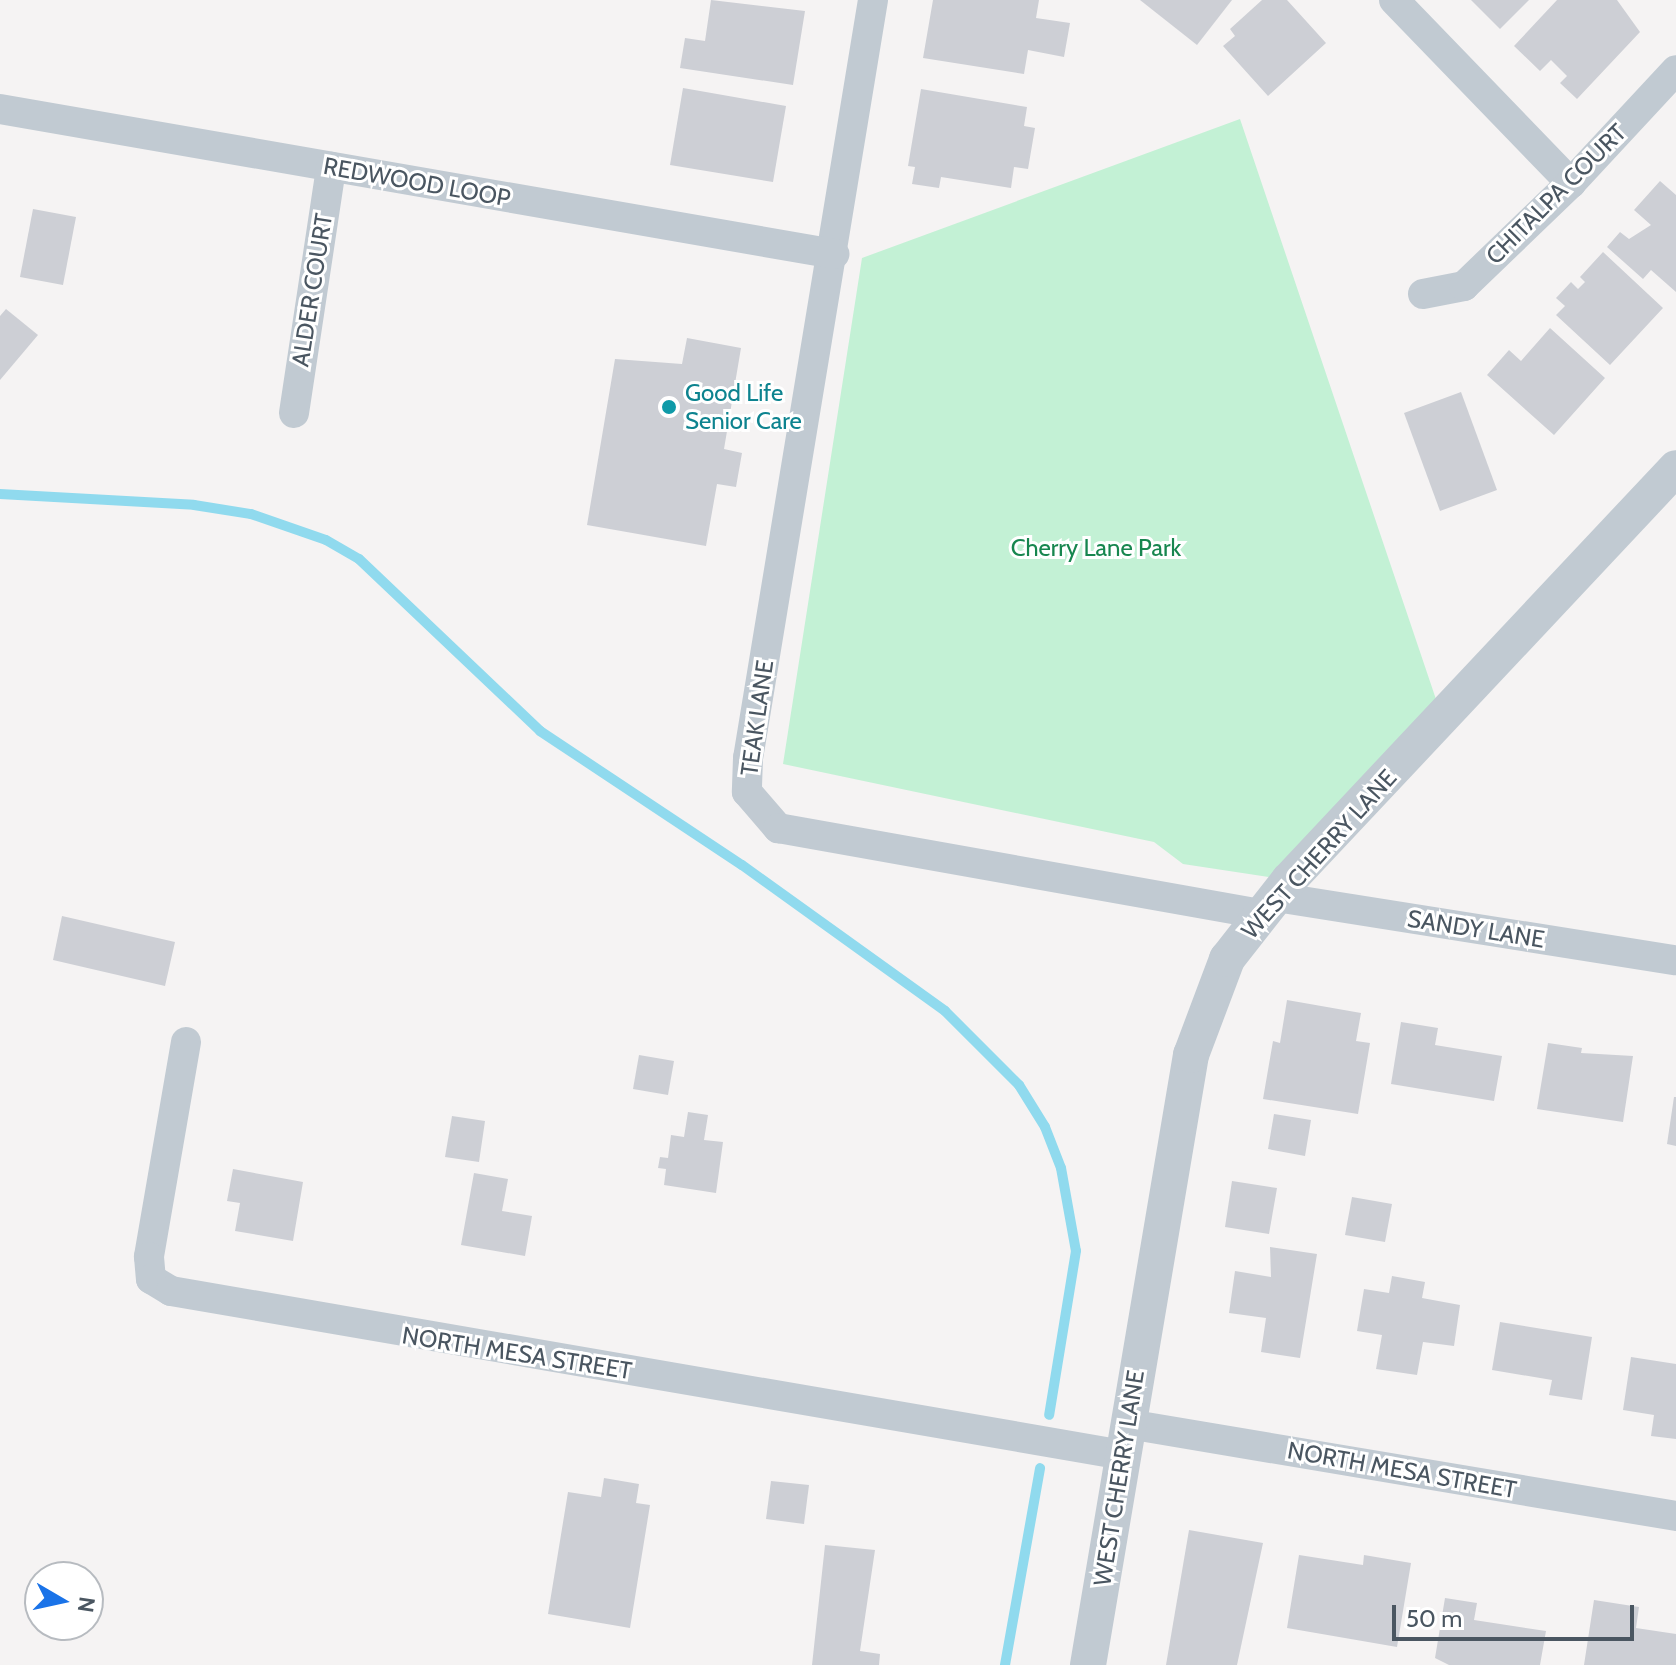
<!DOCTYPE html>
<style>
body{margin:0}
#map{position:relative;width:1676px;height:1665px;overflow:hidden;background:#f5f3f3;font-family:Cabin,sans-serif}
div>[style]{position:absolute}
.green>*{inset:0;background:#c3f1d5}
.stream>*{height:10px;margin:-5px;padding:0 5px;transform-origin:5px;border-radius:5px;background:#90daee}
.building>*{inset:0;background:#cdcfd5}
.minor>*{height:30px;margin:-15px;padding:0 15px;transform-origin:15px;border-radius:15px;background:#c1cad2}
.tertiary>*{height:36px;margin:-18px;padding:0 18px;transform-origin:18px;border-radius:18px;background:#c1cad2}
.dots>*{width:22px;height:22px;translate:-50% -50%;box-sizing:border-box;border:4px solid #fff;border-radius:50%}
span{translate:-50% -50%;white-space:nowrap;text-align:center;line-height:1.15;-webkit-text-stroke:6px #fff;paint-order:stroke}
.street-label{font-size:24px;color:#4a5661}
.culture-label{font-size:24px;color:#0d838f}
.left{translate:0 -50%;text-align:left}
.park-label{font-size:24px;color:#17864f}
.north{position:absolute;left:24px;top:1561px;width:80px;height:80px;box-sizing:border-box;background:#fff;border:2px solid #b7bbc0;border-radius:50%;rotate:99deg;font-size:22px;font-weight:700;line-height:32px;text-align:center;color:#4a5661}
.north::after{content:'';display:block;margin:auto;width:28px;height:36px;background:#1a73e8;clip-path:polygon(50% 0,100% 100%,50% 72%,0 100%)}
.scale{position:absolute;left:1392px;top:1605px;width:242px;height:36px;box-sizing:border-box;border:4px solid #4a5661;border-top:0;padding-left:10px;font-size:24px;line-height:28px;white-space:nowrap;color:#4a5661;-webkit-text-stroke:6px #fff;paint-order:stroke}
</style>
<div id="map">
<div class="green">
<i style="clip-path:polygon(1240px 119px,1442px 717px,1289px 880px,1183px 864px,1154px 842px,783px 764px,862px 258px)"></i>
</div>
<div class="stream">
<i style="left:0;top:494px;width:194px;rotate:3.2deg"></i>
<i style="left:194px;top:505px;width:58px;rotate:9deg"></i>
<i style="left:251px;top:514px;width:79px;rotate:19.1deg"></i>
<i style="left:326px;top:540px;width:38px;rotate:30deg"></i>
<i style="left:359px;top:559px;width:250px;rotate:43.5deg"></i>
<i style="left:540px;top:731px;width:242px;rotate:33.6deg"></i>
<i style="left:742px;top:865px;width:250px;rotate:35.7deg"></i>
<i style="left:945px;top:1011px;width:105px;rotate:45deg"></i>
<i style="left:1019px;top:1085px;width:49px;rotate:58.2deg"></i>
<i style="left:1045px;top:1127px;width:44px;rotate:68.7deg"></i>
<i style="left:1061px;top:1168px;width:84px;rotate:79.8deg"></i>
<i style="left:1076px;top:1251px;width:166px;rotate:99.3deg"></i>
<i style="left:1005px;top:1665px;width:200px;rotate:-79.9deg"></i>
</div>
<div class="building">
<i style="clip-path:polygon(711px 0,805px 11px,793px 85px,680px 68px,685px 38px,705px 41px)"></i>
<i style="clip-path:polygon(933px 0,1039px 0,1036px 18px,1070px 23px,1064px 57px,1028px 50px,1024px 74px,923px 58px)"></i>
<i style="clip-path:polygon(1140px 0,1232px 0,1197px 45px)"></i>
<i style="clip-path:polygon(1262px 0,1287px 0,1326px 43px,1268px 96px,1223px 46px,1235px 36px,1230px 29px)"></i>
<i style="clip-path:polygon(1471px 0,1529px 0,1500px 29px)"></i>
<i style="clip-path:polygon(1557px 0,1617px 0,1640px 32px,1577px 99px,1560px 83px,1567px 76px,1551px 60px,1540px 71px,1514px 46px)"></i>
<i style="clip-path:polygon(683px 88px,786px 106px,773px 182px,670px 165px)"></i>
<i style="clip-path:polygon(921px 89px,1027px 107px,1024px 126px,1035px 128px,1028px 169px,1014px 167px,1011px 188px,941px 177px,939px 188px,912px 184px,915px 167px,908px 166px)"></i>
<i style="clip-path:polygon(1660px 181px,1676px 195px,1676px 292px,1651px 270px,1643px 279px,1607px 247px,1620px 232px,1629px 239px,1651px 225px,1634px 210px)"></i>
<i style="clip-path:polygon(33px 209px,76px 217px,63px 285px,20px 277px)"></i>
<i style="clip-path:polygon(1603px 252px,1663px 308px,1610px 365px,1556px 315px,1565px 306px,1556px 298px,1571px 282px,1578px 289px,1585px 282px,1580px 277px)"></i>
<i style="clip-path:polygon(6px 309px,38px 335px,0 380px,0 316px)"></i>
<i style="clip-path:polygon(1550px 328px,1605px 378px,1554px 435px,1487px 375px,1509px 350px,1521px 361px)"></i>
<i style="clip-path:polygon(687px 338px,741px 348px,724px 449px,742px 453px,736px 487px,717px 484px,706px 546px,587px 525px,615px 359px,682px 364px)"></i>
<i style="clip-path:polygon(1461px 392px,1497px 490px,1440px 511px,1404px 413px)"></i>
<i style="clip-path:polygon(62px 916px,175px 942px,165px 986px,53px 960px)"></i>
<i style="clip-path:polygon(1287px 1000px,1361px 1013px,1356px 1041px,1370px 1043px,1358px 1114px,1263px 1099px,1273px 1041px,1280px 1043px)"></i>
<i style="clip-path:polygon(1401px 1022px,1438px 1028px,1435px 1045px,1502px 1056px,1494px 1101px,1391px 1084px)"></i>
<i style="clip-path:polygon(1548px 1043px,1582px 1048px,1581px 1053px,1633px 1056px,1623px 1122px,1537px 1109px)"></i>
<i style="clip-path:polygon(639px 1055px,674px 1061px,668px 1095px,633px 1089px)"></i>
<i style="clip-path:polygon(1674px 1097px,1676px 1097px,1676px 1146px,1667px 1144px)"></i>
<i style="clip-path:polygon(688px 1112px,708px 1115px,704px 1140px,723px 1142px,716px 1193px,664px 1185px,666px 1169px,658px 1168px,660px 1157px,668px 1158px,671px 1135px,684px 1137px)"></i>
<i style="clip-path:polygon(1274px 1114px,1311px 1120px,1305px 1156px,1268px 1149px)"></i>
<i style="clip-path:polygon(452px 1116px,485px 1121px,479px 1162px,445px 1157px)"></i>
<i style="clip-path:polygon(233px 1169px,303px 1182px,293px 1241px,235px 1231px,240px 1203px,227px 1201px)"></i>
<i style="clip-path:polygon(474px 1173px,508px 1179px,502px 1211px,532px 1216px,525px 1256px,461px 1245px)"></i>
<i style="clip-path:polygon(1232px 1181px,1277px 1188px,1269px 1234px,1225px 1227px)"></i>
<i style="clip-path:polygon(1352px 1197px,1392px 1204px,1385px 1242px,1345px 1235px)"></i>
<i style="clip-path:polygon(1270px 1247px,1317px 1254px,1300px 1358px,1261px 1352px,1266px 1318px,1229px 1313px,1235px 1271px,1271px 1277px)"></i>
<i style="clip-path:polygon(1392px 1276px,1425px 1282px,1422px 1298px,1460px 1305px,1454px 1346px,1423px 1342px,1417px 1375px,1376px 1369px,1382px 1335px,1357px 1331px,1364px 1289px,1389px 1293px)"></i>
<i style="clip-path:polygon(1500px 1322px,1592px 1337px,1582px 1400px,1549px 1395px,1552px 1380px,1492px 1370px)"></i>
<i style="clip-path:polygon(1631px 1357px,1676px 1364px,1676px 1439px,1651px 1436px,1654px 1415px,1623px 1410px)"></i>
<i style="clip-path:polygon(604px 1478px,639px 1484px,636px 1503px,650px 1505px,630px 1628px,548px 1614px,568px 1492px,601px 1497px)"></i>
<i style="clip-path:polygon(771px 1481px,809px 1485px,804px 1524px,766px 1519px)"></i>
<i style="clip-path:polygon(1189px 1530px,1263px 1543px,1237px 1665px,1166px 1665px)"></i>
<i style="clip-path:polygon(825px 1545px,875px 1550px,860px 1651px,880px 1654px,879px 1665px,812px 1665px)"></i>
<i style="clip-path:polygon(1299px 1555px,1363px 1565px,1364px 1555px,1411px 1563px,1397px 1647px,1287px 1628px)"></i>
<i style="clip-path:polygon(1445px 1598px,1477px 1603px,1474px 1620px,1546px 1631px,1540px 1665px,1449px 1665px,1435px 1658px)"></i>
<i style="clip-path:polygon(1594px 1600px,1639px 1607px,1636px 1628px,1676px 1634px,1676px 1665px,1584px 1665px)"></i>
</div>
<div class="minor">
<i style="left:873px;top:0;width:768px;rotate:99.36deg"></i>
<i style="left:748px;top:758px;width:34px;rotate:92deg"></i>
<i style="left:747px;top:792px;width:48px;rotate:49.3deg"></i>
<i style="left:778px;top:828px;width:493px;rotate:10.1deg"></i>
<i style="left:1394px;top:0;width:255px;rotate:46deg"></i>
<i style="left:0;top:109px;width:847px;rotate:9.86deg"></i>
<i style="left:1423px;top:294px;width:42px;rotate:-11deg"></i>
<i style="left:1464px;top:286px;width:149px;rotate:-43.9deg"></i>
<i style="left:1571px;top:183px;width:154px;rotate:-47.1deg"></i>
<i style="left:294px;top:413px;width:249px;rotate:-81.4deg"></i>
<i style="left:1276px;top:897px;width:405px;rotate:9deg"></i>
<i style="left:186px;top:1042px;width:218px;rotate:99.8deg"></i>
<i style="left:149px;top:1257px;width:22px;rotate:85deg"></i>
<i style="left:151px;top:1279px;width:23px;rotate:31deg"></i>
<i style="left:171px;top:1291px;width:966px;rotate:9.77deg"></i>
<i style="left:1128px;top:1424px;width:556px;rotate:9.53deg"></i>
</div>
<div class="tertiary">
<i style="left:1088px;top:1665px;width:619px;rotate:-80.42deg"></i>
<i style="left:1191px;top:1055px;width:103px;rotate:-69.4deg"></i>
<i style="left:1227px;top:959px;width:100px;rotate:-51.9deg"></i>
<i style="left:1289px;top:880px;width:565px;rotate:-46.79deg"></i>
</div>
<div class="dots">
<i style="left:669px;top:407px;background:#0f9aa8"></i>
</div>
<div class="street-label">
<span style="left:417px;top:182px;rotate:10deg">REDWOOD LOOP</span>
<span style="left:1556px;top:194px;rotate:-45deg">CHITALPA COURT</span>
<span style="left:312px;top:290px;rotate:-81deg">ALDER COURT</span>
<span style="left:757px;top:718px;rotate:-82deg">TEAK LANE</span>
<span style="left:1319px;top:854px;rotate:-48deg">WEST CHERRY LANE</span>
<span style="left:1476px;top:929px;rotate:9deg">SANDY LANE</span>
<span style="left:517px;top:1353px;rotate:9deg">NORTH MESA STREET</span>
<span style="left:1402px;top:1470px;rotate:10deg">NORTH MESA STREET</span>
<span style="left:1119px;top:1478px;rotate:-81deg">WEST CHERRY LANE</span>
</div>
<div class="culture-label">
<span class="left" style="left:685px;top:407px">Good Life<br>Senior Care</span>
</div>
<div class="park-label">
<span style="left:1096px;top:548px">Cherry Lane Park</span>
</div>
<div class="north">N</div>
<div class="scale">50 m</div>
</div>
